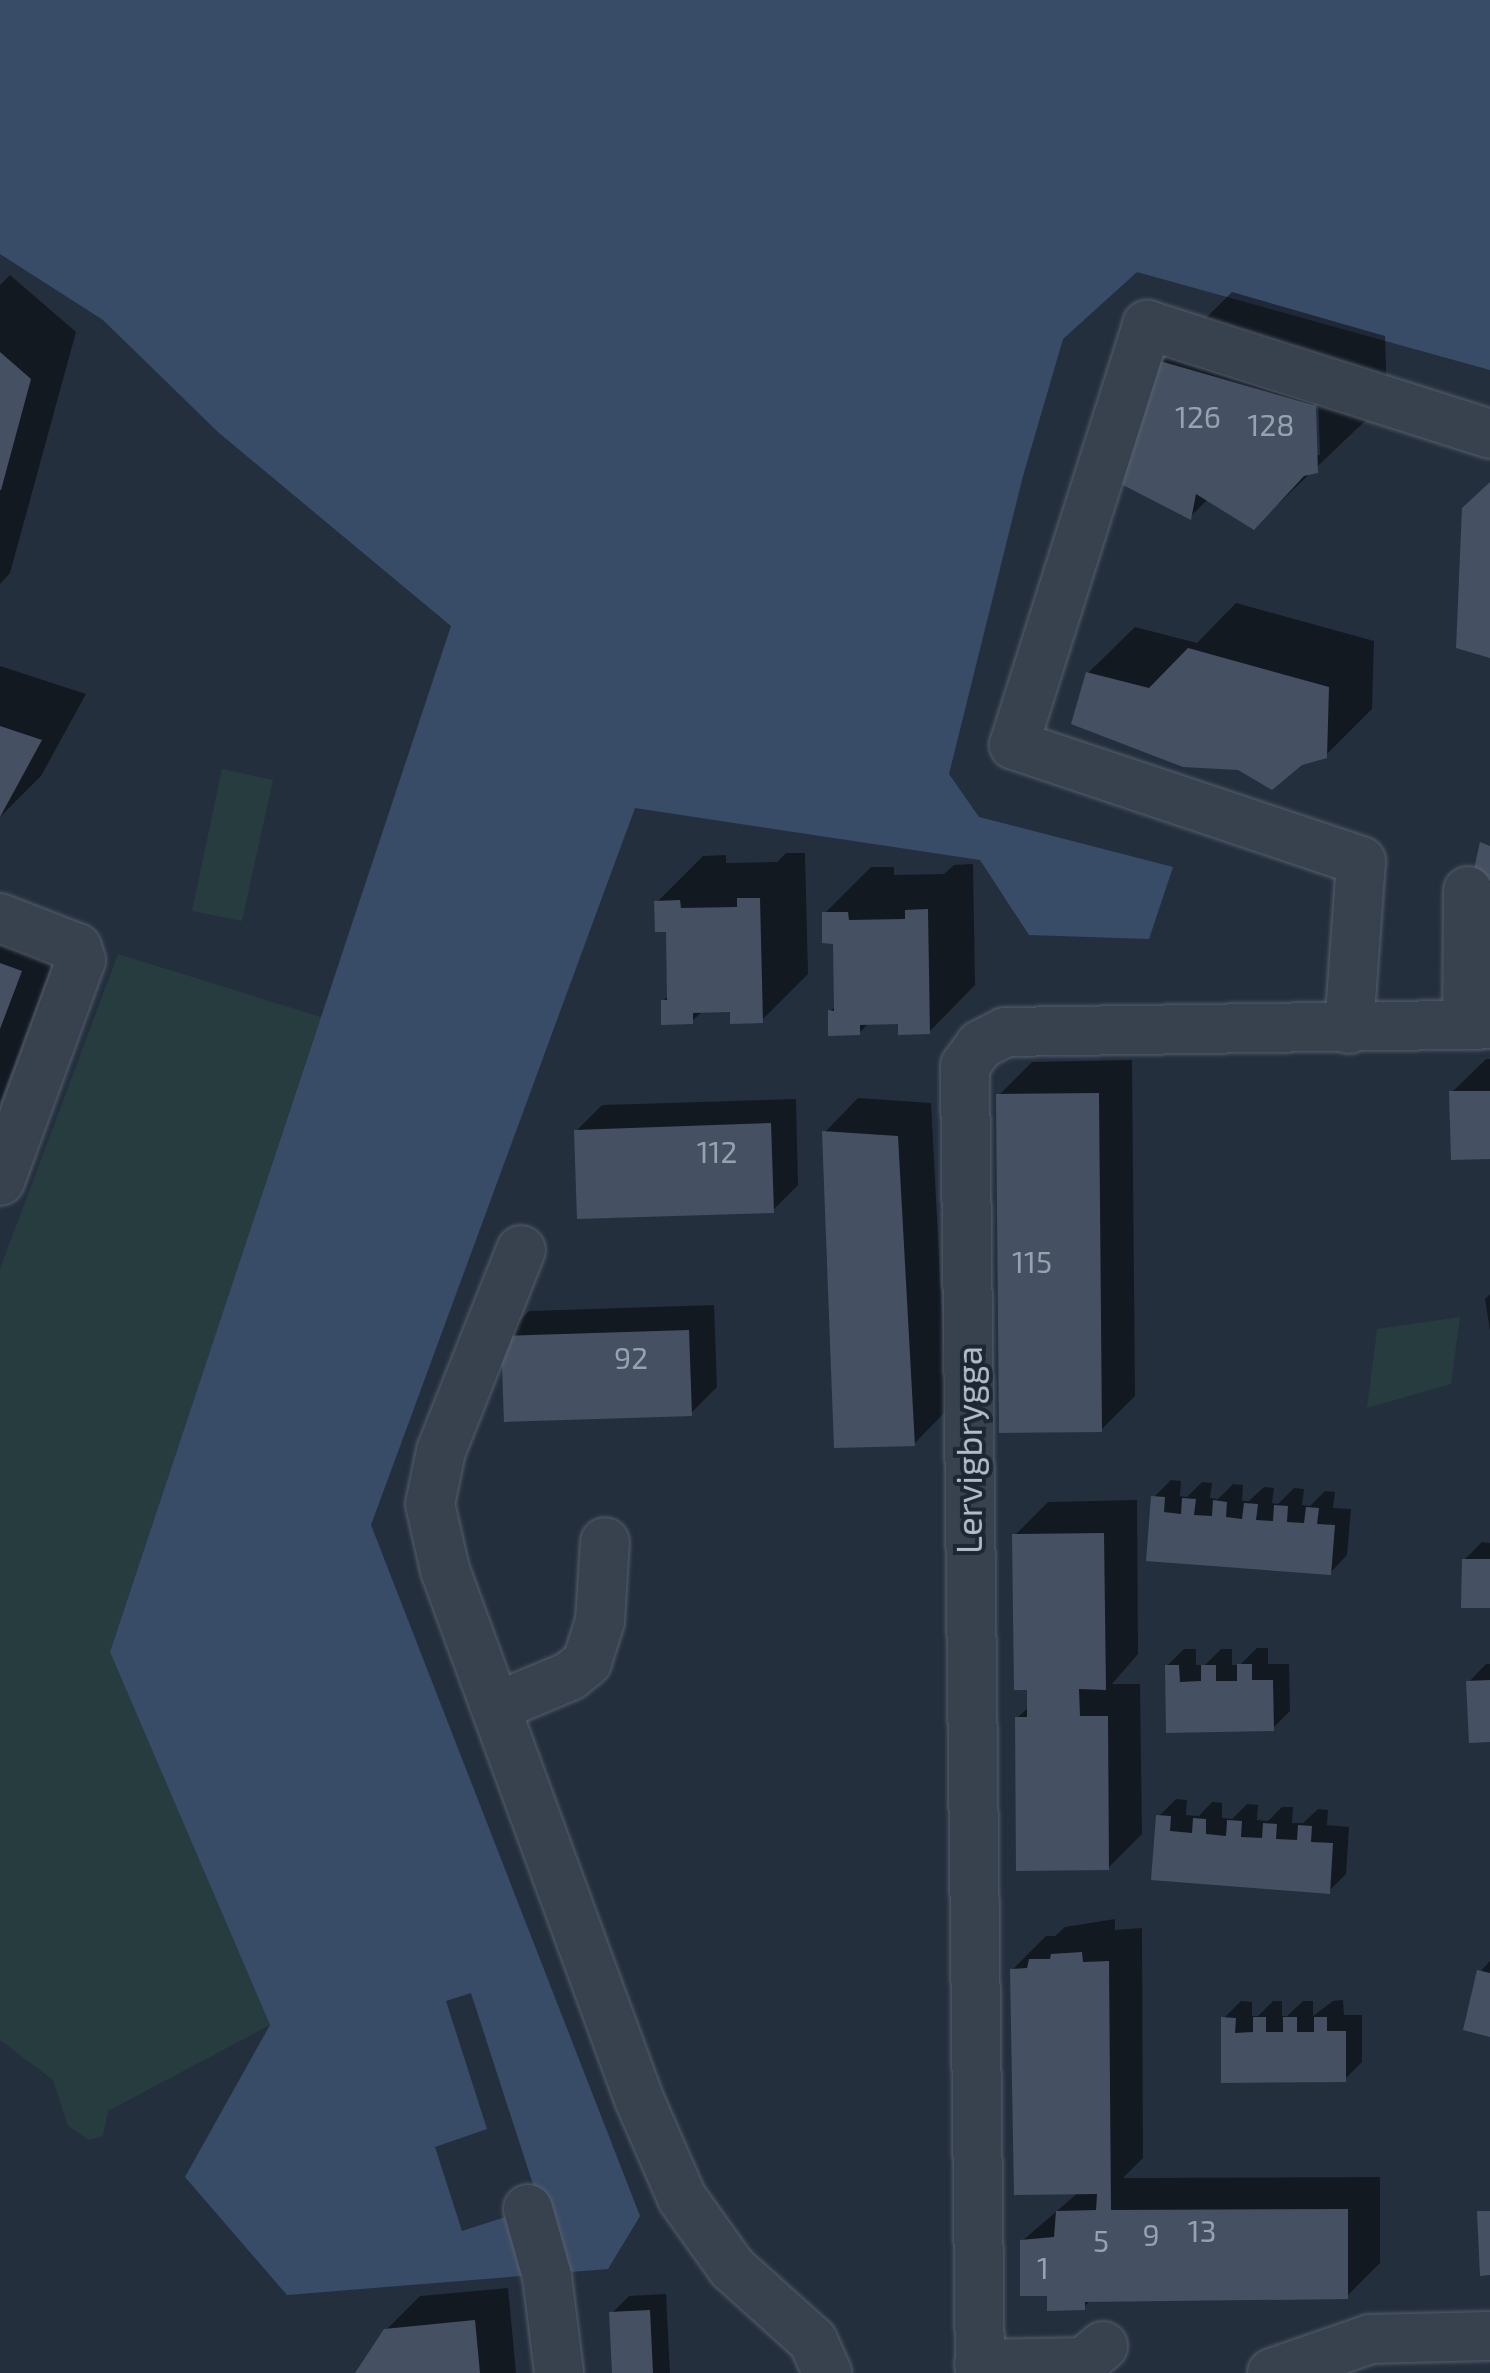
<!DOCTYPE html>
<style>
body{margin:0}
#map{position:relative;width:1490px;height:2373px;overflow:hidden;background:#242f3e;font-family:"Exo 2",sans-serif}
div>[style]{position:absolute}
.green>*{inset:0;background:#263c3f}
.water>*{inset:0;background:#394c67}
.pier>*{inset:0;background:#242f3e}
.shadow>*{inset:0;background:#0007}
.building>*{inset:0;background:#455162}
.roads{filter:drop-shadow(0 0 2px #565f6c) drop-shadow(0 0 2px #565f6c)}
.minor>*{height:48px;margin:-24px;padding:0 24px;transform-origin:24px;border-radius:24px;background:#38414e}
span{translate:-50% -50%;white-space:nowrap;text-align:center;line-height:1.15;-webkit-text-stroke:8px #1d2633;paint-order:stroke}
.number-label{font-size:30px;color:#98a1af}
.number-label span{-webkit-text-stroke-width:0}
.street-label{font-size:35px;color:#b4bcc9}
</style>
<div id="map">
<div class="green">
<i style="clip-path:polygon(222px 769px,273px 780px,242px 921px,192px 911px)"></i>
<i style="clip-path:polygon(118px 954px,321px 1017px,110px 1652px,270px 2025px,108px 2111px,103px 2136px,89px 2140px,68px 2126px,53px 2080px,0 2040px,0 1269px)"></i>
<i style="clip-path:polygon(1460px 1317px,1451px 1384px,1367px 1408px,1377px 1329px)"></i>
</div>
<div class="water">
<i style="clip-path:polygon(0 0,1490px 0,1490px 370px,1137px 272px,1063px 339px,1023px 476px,949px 774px,979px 817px,1173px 867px,1149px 939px,1029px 935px,980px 860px,635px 808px,371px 1525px,640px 2216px,608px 2269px,287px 2295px,185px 2177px,270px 2025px,110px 1652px,451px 626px,219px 433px,103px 320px,0 254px)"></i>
</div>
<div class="pier">
<i style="clip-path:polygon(471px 1993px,540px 2206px,462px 2231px,435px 2147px,487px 2129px,446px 2001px)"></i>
</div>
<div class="shadow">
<i style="clip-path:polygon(10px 275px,76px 332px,10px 573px,0 584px,0 285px)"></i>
<i style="clip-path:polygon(evenodd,1232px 292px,1385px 336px,1387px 400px,1254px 527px,1208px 499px,1190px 517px,1162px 362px,1232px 292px,1318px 393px,1320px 455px,1315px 455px,1313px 394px,1318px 393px)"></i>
<i style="clip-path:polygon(1236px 603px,1374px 641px,1372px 709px,1325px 756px,1239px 767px,1088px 673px,1135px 627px,1197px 643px)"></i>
<i style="clip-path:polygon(0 666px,86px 694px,41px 776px,0 817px)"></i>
<i style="clip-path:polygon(786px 853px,805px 853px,808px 974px,762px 1020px,732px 1010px,703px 1011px,692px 1021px,663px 1001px,670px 994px,668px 930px,657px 902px,703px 856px,726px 855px,726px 863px,777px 862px)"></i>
<i style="clip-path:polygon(973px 864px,975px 985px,929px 1032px,900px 1022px,870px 1022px,859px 1033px,830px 1012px,837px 1005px,835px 941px,825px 913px,871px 867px,894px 867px,894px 875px,944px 874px,954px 865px)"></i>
<i style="clip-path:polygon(0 900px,67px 925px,0 1102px)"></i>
<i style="clip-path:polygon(1486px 1059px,1490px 1059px,1490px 1156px,1452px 1092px)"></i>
<i style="clip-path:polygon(1132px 1060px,1135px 1396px,1101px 1430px,999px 1095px,1032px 1062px)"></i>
<i style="clip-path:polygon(858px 1098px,931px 1103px,947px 1410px,914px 1444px,825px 1132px)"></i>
<i style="clip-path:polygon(796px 1099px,798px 1185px,773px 1210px,576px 1131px,602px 1105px)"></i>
<i style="clip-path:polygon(1490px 1294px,1490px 1331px,1485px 1299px)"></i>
<i style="clip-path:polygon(714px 1305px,717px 1387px,691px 1413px,504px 1337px,529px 1311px)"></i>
<i style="clip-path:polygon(1171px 1480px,1181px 1481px,1180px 1496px,1187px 1497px,1202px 1482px,1212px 1483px,1210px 1498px,1218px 1499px,1233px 1484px,1243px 1485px,1242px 1501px,1249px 1501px,1264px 1487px,1274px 1488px,1272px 1503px,1278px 1504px,1294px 1488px,1304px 1489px,1302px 1505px,1310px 1506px,1325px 1491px,1335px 1492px,1333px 1508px,1351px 1509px,1347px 1555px,1330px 1573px,1149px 1559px,1154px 1497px)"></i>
<i style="clip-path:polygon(1137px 1500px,1138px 1654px,1112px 1684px,1140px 1684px,1142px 1834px,1108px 1868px,1017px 1718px,1029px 1707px,1015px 1535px,1048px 1502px)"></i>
<i style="clip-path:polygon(1482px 1542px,1490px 1543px,1490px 1606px,1464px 1560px)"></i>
<i style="clip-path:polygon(1257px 1648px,1268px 1648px,1268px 1664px,1289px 1664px,1290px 1711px,1273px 1728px,1168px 1730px,1167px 1666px,1184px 1649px,1196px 1649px,1196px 1665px,1205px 1665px,1221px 1649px,1232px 1649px,1232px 1665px,1240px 1665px)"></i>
<i style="clip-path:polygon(1486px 1664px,1490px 1664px,1490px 1740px,1469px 1682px)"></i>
<i style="clip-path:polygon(1176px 1799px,1187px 1800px,1186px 1815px,1199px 1816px,1212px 1802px,1222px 1803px,1222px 1818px,1232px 1819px,1247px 1804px,1258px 1805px,1257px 1820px,1268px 1821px,1282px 1807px,1293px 1807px,1292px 1823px,1303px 1823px,1318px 1809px,1328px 1810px,1327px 1825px,1349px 1827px,1346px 1874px,1329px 1891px,1154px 1878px,1159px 1816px)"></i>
<i style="clip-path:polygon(1115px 1919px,1115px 1930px,1142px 1928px,1143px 2158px,1123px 2178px,1380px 2177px,1380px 2263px,1347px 2296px,1092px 2299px,1084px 2307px,1049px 2294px,1022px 2241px,1079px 2192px,1012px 1970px,1046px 1936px,1055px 1936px,1065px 1927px)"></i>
<i style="clip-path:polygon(1490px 1961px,1490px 2034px,1480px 1972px)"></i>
<i style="clip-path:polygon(1343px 2000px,1344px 2015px,1362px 2015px,1362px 2062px,1345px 2079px,1224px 2081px,1224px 2018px,1241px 2001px,1252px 2002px,1252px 2016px,1258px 2016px,1273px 2001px,1282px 2001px,1282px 2016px,1287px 2016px,1303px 2001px,1313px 2001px,1313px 2016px,1333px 2001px)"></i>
<i style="clip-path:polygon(508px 2288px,516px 2373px,358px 2373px,386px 2330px,420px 2296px)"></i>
<i style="clip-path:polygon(666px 2294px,670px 2373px,615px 2373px,612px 2313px,629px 2296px)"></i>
</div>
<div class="building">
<i style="clip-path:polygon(0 352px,31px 379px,1px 490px,0 490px)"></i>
<i style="clip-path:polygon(1160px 361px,1316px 406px,1318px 473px,1304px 476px,1254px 530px,1196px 494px,1191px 520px,1121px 484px)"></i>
<i style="clip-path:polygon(1490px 482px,1490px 658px,1456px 648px,1462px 508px)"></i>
<i style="clip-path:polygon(1188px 648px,1329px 687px,1327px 758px,1302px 765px,1272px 790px,1238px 770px,1183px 767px,1071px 724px,1086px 672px,1149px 688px)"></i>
<i style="clip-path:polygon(0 726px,42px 740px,0 817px)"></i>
<i style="clip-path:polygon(1480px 842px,1490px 846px,1490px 894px,1470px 887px)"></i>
<i style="clip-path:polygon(737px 898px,760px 898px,763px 1023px,730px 1024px,730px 1012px,693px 1013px,693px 1024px,661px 1025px,661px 1000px,667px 1000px,666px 932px,655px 932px,654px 901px,680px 900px,681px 908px,737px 907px)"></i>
<i style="clip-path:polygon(928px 909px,930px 1034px,898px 1035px,898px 1024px,860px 1025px,860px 1035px,828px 1036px,828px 1010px,834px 1011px,833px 944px,822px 943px,822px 912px,848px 912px,849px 920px,905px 919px,905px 910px)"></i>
<i style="clip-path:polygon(0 963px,22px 971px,0 1029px)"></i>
<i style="clip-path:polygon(1449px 1091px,1490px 1091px,1490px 1159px,1451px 1160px)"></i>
<i style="clip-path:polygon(1099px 1093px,1102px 1432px,999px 1433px,996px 1094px)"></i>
<i style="clip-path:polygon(771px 1123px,774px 1213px,577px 1219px,574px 1130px)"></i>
<i style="clip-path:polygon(822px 1131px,898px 1136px,915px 1446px,834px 1448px)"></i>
<i style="clip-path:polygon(689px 1330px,692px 1416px,504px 1422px,501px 1336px)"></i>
<i style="clip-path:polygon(1151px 1496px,1165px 1497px,1164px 1512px,1181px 1514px,1182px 1498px,1196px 1499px,1194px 1515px,1212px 1516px,1213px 1500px,1227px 1502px,1226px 1517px,1242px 1519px,1244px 1503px,1258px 1504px,1256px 1520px,1273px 1521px,1274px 1505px,1288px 1506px,1287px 1522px,1304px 1523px,1306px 1507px,1319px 1508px,1317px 1524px,1335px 1525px,1331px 1575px,1146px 1561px)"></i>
<i style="clip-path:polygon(1104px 1533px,1106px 1690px,1079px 1689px,1080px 1716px,1108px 1716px,1109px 1870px,1016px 1871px,1015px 1717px,1027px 1717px,1027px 1690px,1014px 1690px,1012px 1534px)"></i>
<i style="clip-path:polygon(1462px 1559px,1490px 1559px,1490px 1608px,1461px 1608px)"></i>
<i style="clip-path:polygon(1237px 1664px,1252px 1664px,1252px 1680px,1273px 1680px,1274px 1731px,1166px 1733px,1165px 1665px,1179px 1665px,1180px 1682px,1201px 1681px,1201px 1665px,1216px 1665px,1216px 1681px,1237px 1681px)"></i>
<i style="clip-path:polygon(1490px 1680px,1490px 1742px,1469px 1743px,1466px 1681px)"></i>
<i style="clip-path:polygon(1156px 1815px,1171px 1816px,1170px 1831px,1192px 1833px,1193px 1818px,1206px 1819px,1206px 1834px,1226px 1836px,1227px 1820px,1242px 1821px,1241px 1837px,1262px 1838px,1263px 1823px,1277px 1824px,1276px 1839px,1297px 1840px,1298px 1825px,1312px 1826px,1311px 1842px,1333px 1843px,1330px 1894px,1151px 1880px)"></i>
<i style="clip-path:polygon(1082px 1952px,1083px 1962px,1109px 1961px,1111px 2210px,1348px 2209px,1348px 2299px,1085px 2302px,1085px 2310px,1047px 2311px,1047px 2296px,1020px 2296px,1020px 2240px,1054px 2237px,1056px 2211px,1096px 2210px,1097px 2194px,1014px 2195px,1010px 1969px,1027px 1968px,1029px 1959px,1050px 1959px,1051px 1954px)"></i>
<i style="clip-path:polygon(1477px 1970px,1490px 1973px,1490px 2037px,1463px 2030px)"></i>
<i style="clip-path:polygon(1221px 2017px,1236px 2018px,1235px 2033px,1253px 2032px,1253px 2017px,1266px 2017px,1266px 2032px,1283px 2032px,1283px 2017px,1297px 2017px,1297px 2032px,1314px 2032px,1314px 2017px,1327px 2017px,1327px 2031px,1346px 2031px,1346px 2082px,1221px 2083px)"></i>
<i style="clip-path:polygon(1477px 2211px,1490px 2211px,1490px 2275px,1480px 2276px)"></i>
<i style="clip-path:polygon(650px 2310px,653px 2373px,612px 2373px,609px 2312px)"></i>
<i style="clip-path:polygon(475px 2320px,480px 2373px,355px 2373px,384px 2329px)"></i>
</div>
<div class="roads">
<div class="minor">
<i style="left:0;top:918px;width:83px;rotate:21.3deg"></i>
<i style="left:77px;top:948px;width:13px;rotate:72deg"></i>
<i style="left:81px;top:960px;width:235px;rotate:110.1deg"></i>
<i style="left:1467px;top:1025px;width:134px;rotate:-89.6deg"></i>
<i style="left:1349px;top:1029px;width:168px;rotate:-85.9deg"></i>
<i style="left:1361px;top:861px;width:366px;rotate:-161.5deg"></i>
<i style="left:1014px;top:745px;width:441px;rotate:-72.4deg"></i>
<i style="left:1147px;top:325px;width:360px;rotate:17.6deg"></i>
<i style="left:521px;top:1250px;width:216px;rotate:111.7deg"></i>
<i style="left:441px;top:1451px;width:54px;rotate:101.7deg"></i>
<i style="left:430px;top:1504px;width:68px;rotate:77.2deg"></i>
<i style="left:445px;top:1570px;width:563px;rotate:69.86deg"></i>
<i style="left:639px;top:2099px;width:108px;rotate:66.5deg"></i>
<i style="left:682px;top:2198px;width:86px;rotate:54.5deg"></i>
<i style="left:732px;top:2268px;width:109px;rotate:42deg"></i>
<i style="left:813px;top:2341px;width:35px;rotate:66deg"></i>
<i style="left:496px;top:1707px;width:80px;rotate:-22.7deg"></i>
<i style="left:570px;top:1676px;width:22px;rotate:-39deg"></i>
<i style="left:587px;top:1662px;width:43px;rotate:-72.4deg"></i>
<i style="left:600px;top:1621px;width:79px;rotate:-86.4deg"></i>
<i style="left:528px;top:2209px;width:70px;rotate:74.2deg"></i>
<i style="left:547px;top:2276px;width:98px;rotate:82.9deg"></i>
<i style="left:979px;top:2364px;width:105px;rotate:-1.1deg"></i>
<i style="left:1084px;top:2362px;width:25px;rotate:-40deg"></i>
<i style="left:980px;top:2373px;width:1307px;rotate:-90.66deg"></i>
<i style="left:965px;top:1066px;width:26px;rotate:-54deg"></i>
<i style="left:980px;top:1045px;width:28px;rotate:-27deg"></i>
<i style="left:1005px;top:1032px;width:485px;rotate:-0.9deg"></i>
<i style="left:1272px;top:2373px;width:104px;rotate:-19.1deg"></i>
<i style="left:1370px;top:2339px;width:120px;rotate:-1.4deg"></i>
</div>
</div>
<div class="number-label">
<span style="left:1198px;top:416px">126</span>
<span style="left:1271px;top:424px">128</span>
<span style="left:717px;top:1151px">112</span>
<span style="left:1032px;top:1261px">115</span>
<span style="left:631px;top:1357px">92</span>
<span style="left:1202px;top:2230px">13</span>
<span style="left:1151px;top:2234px">9</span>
<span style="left:1101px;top:2240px">5</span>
<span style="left:1043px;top:2267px">1</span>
</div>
<div class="street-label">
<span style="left:968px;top:1450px;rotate:-90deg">Lervigbrygga</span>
</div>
</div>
